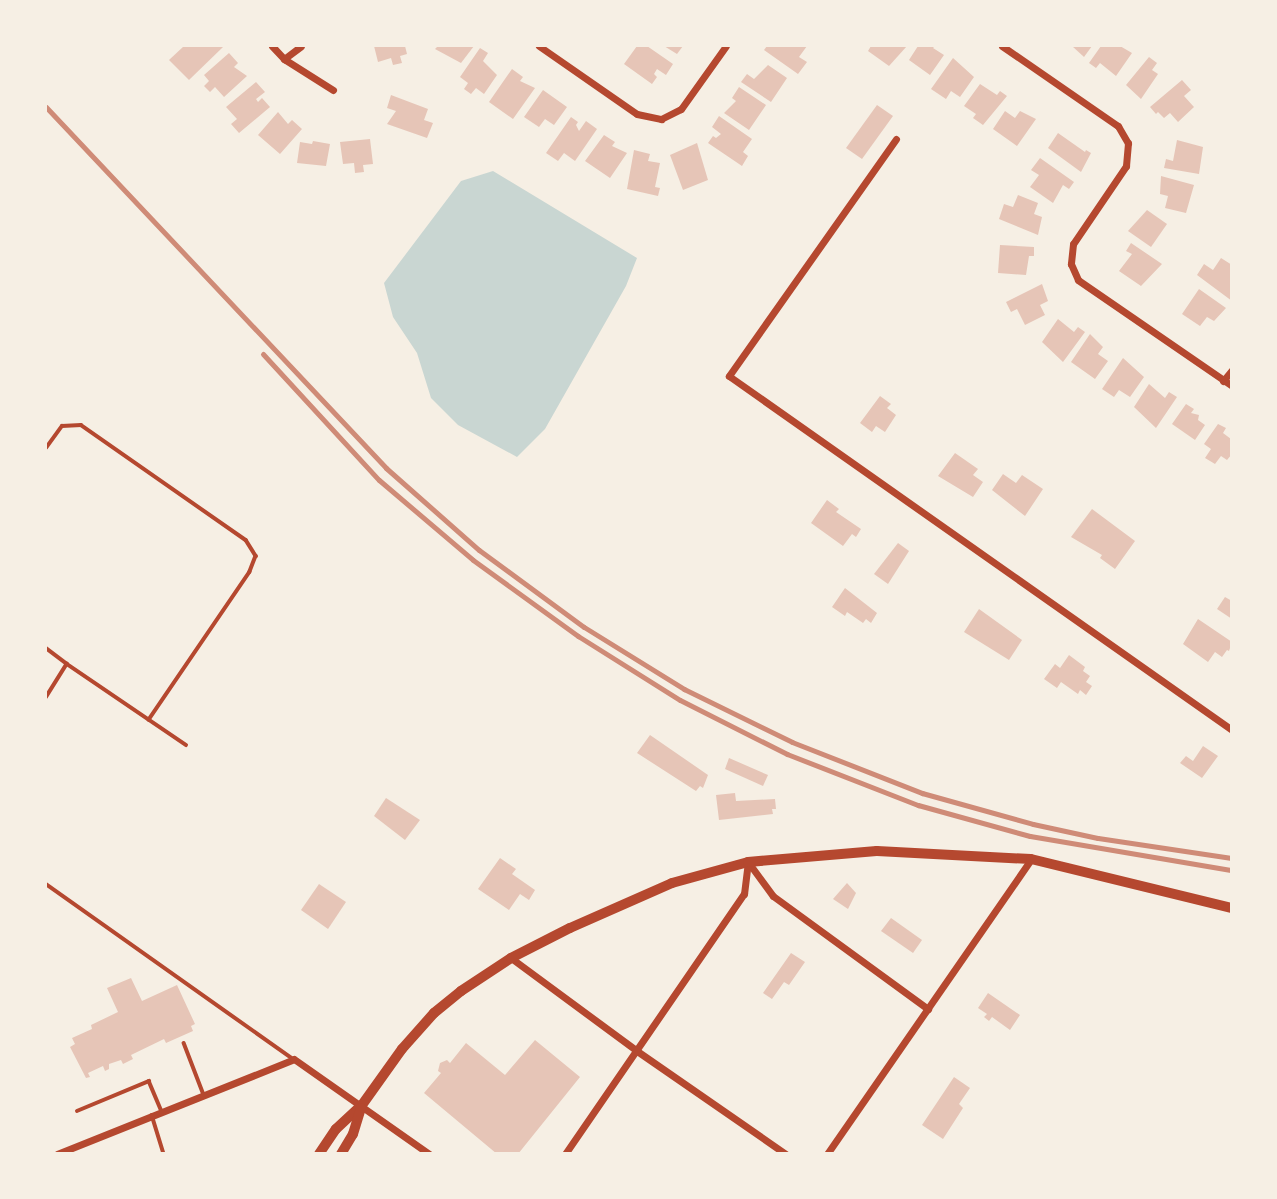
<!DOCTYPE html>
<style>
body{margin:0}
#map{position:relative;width:1277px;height:1199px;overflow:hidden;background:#f6efe4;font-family:"Open Sans",sans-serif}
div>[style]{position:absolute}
.water>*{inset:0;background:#c9d6d2}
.building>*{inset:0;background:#e6c5b7}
.service>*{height:3.5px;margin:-1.75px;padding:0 1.75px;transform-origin:1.75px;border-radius:1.75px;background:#b5482f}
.minor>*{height:7px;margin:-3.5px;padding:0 3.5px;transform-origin:3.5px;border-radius:3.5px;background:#b5482f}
.secondary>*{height:10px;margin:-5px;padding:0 5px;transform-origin:5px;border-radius:5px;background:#b5482f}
.rail>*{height:5px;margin:-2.5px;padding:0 2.5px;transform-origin:2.5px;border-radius:2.5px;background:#cf8b77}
span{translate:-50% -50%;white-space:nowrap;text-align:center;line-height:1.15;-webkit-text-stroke:5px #f6efe4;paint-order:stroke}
.frame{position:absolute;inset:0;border:47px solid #f6efe4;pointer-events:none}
</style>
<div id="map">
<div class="water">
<i style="clip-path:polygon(493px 171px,637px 258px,626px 286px,545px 429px,517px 457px,458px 425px,431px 398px,417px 353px,393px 317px,384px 283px,461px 181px)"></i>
</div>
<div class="building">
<i style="clip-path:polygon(184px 46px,222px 46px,223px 47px,189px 80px,169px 60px)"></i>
<i style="clip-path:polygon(374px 46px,405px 46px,407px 54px,400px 56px,402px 63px,393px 65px,391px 58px,378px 62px)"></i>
<i style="clip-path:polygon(438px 46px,474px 46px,461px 63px,435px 49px)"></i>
<i style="clip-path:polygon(637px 46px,647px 46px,673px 64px,666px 75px,657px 69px,654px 74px,657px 77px,652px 84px,624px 64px)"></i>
<i style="clip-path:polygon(664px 46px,683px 46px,677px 54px)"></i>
<i style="clip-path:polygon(767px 46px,807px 46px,799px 57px,807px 62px,798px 74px,764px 50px)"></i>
<i style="clip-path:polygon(871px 46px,907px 46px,889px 66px,868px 51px)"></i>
<i style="clip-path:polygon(918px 46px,935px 46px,933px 48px,944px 55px,930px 75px,909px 60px)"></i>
<i style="clip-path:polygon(1072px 46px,1092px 46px,1084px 57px)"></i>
<i style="clip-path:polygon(1101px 46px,1120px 46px,1132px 53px,1116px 76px,1100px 63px,1096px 68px,1089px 63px)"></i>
<i style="clip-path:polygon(480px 48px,488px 53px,483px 61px,497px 75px,484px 94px,476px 88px,471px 94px,464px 89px,468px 83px,460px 77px)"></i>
<i style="clip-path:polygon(229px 53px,238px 63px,234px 67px,247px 76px,224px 97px,215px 87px,210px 92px,204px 86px,209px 81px,204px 75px)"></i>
<i style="clip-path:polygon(1149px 57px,1157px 63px,1152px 70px,1158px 74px,1141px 99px,1126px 85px)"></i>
<i style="clip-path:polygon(953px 58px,974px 77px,960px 97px,951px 91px,946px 99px,931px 89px)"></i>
<i style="clip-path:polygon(768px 65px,787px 78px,771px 102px,741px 82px,747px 74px,754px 79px)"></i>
<i style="clip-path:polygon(512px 69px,523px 77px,520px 81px,535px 88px,513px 119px,489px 102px)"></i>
<i style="clip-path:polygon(1182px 80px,1191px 90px,1184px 96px,1194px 107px,1178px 122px,1170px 113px,1164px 118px,1158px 112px,1156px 114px,1150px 107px)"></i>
<i style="clip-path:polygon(256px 82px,265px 92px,256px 99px,258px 102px,262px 98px,270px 107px,239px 133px,231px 124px,237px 119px,226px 107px)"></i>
<i style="clip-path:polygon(980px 84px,997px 95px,1000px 91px,1007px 96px,983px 125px,973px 118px,976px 114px,964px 106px)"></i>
<i style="clip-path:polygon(739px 87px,766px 105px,749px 130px,724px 113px,736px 101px,732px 98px)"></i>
<i style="clip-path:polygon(543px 90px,567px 107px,554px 125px,545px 119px,539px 127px,524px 117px)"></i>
<i style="clip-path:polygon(391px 95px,428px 109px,424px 120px,433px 123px,427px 138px,387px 124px,396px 111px,387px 108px)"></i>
<i style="clip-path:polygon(877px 105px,893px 116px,862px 159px,846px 148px)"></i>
<i style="clip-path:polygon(1005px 111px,1015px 118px,1020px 111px,1036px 119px,1017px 146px,993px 129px)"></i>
<i style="clip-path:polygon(278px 112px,288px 124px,292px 120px,302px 129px,280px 154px,258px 135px)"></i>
<i style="clip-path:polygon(719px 116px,752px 139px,743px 152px,748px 156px,742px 166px,708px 143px,713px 136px,716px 138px,721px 134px,712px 127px)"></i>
<i style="clip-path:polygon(571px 117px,578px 122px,576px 125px,579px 131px,586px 121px,597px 129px,575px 161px,564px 153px,558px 161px,546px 153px)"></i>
<i style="clip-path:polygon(1058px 133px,1085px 152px,1086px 150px,1091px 153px,1081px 172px,1048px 148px)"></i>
<i style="clip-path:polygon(604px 135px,615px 142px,612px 146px,627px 153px,610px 178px,585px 161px)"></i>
<i style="clip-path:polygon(370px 139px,373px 164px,363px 165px,364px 172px,355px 173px,354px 163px,343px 164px,340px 142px)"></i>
<i style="clip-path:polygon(1177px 140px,1203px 147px,1199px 174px,1164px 168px,1166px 159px,1173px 161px)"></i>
<i style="clip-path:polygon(313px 141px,330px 144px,326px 166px,297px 163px,300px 142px,312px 144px)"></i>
<i style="clip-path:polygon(697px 143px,708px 180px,683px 190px,670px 155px)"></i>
<i style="clip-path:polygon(634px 150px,650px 154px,648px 161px,660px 163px,655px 187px,660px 188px,658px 196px,627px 189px)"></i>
<i style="clip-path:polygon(1040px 158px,1074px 182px,1069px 189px,1063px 185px,1053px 203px,1030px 187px,1039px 175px,1031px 170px)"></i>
<i style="clip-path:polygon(1161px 176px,1194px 185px,1186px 213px,1165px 208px,1168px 196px,1160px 194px)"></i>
<i style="clip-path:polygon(1018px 195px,1038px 203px,1034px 214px,1042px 217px,1038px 235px,999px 219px,1004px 204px,1013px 207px)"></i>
<i style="clip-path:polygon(1147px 210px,1167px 224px,1151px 247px,1128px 231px)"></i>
<i style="clip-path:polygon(1131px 243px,1162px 264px,1141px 286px,1119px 271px,1132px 254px,1126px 251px)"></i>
<i style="clip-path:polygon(1000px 245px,1034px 247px,1034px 256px,1029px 256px,1026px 275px,998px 273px)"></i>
<i style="clip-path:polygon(1221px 258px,1232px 265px,1232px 301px,1197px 275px,1204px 264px,1213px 270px)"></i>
<i style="clip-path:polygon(1042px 284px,1048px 301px,1040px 305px,1045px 315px,1025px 325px,1017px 309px,1011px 312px,1006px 302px)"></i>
<i style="clip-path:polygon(1199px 289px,1226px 308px,1214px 321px,1207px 317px,1200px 326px,1182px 314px)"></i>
<i style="clip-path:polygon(1058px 319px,1074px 332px,1078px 327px,1085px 332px,1063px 362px,1042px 342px)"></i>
<i style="clip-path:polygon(1090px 334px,1103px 347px,1098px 354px,1108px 361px,1095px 379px,1071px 362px)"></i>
<i style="clip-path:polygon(1123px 358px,1144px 377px,1130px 397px,1119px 390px,1114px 397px,1102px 389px)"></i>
<i style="clip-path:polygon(1149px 384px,1165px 398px,1169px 392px,1177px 397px,1156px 428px,1134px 407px)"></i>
<i style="clip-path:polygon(880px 396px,891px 404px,887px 408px,896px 415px,885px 432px,876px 426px,872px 432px,860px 423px)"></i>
<i style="clip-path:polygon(1186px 404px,1194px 409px,1191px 413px,1199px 415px,1198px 420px,1205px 425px,1195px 440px,1172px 424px)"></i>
<i style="clip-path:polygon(1218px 424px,1226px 428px,1223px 433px,1231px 439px,1232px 454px,1227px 460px,1221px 456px,1215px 464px,1205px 458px,1211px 449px,1204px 444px)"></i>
<i style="clip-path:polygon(955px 453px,978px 469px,973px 475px,983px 482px,973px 497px,938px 476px)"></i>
<i style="clip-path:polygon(1003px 474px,1016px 483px,1022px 475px,1043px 489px,1025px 516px,992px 490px)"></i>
<i style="clip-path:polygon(827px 500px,839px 509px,836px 512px,861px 529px,856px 537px,852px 534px,843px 546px,811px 523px)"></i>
<i style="clip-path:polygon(1092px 509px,1135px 541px,1115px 569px,1100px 558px,1102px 555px,1071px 537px)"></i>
<i style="clip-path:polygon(898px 543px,909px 551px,888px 584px,874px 574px)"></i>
<i style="clip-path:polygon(845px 588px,877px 613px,871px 623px,866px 619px,863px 623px,847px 612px,845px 616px,832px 607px)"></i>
<i style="clip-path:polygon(1225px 597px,1232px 601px,1232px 619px,1217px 609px)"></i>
<i style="clip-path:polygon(979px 609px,1022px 640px,1009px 660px,964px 632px)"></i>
<i style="clip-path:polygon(1198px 619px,1232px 642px,1229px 651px,1227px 650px,1222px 657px,1215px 652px,1208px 662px,1183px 644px)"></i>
<i style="clip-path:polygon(1069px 655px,1085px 667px,1083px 671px,1090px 676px,1086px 682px,1092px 686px,1086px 695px,1080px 690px,1078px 694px,1061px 682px,1057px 688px,1044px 679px,1055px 664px,1060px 668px)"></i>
<i style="clip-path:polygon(650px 735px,708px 775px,703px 788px,700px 786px,696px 791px,637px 753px)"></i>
<i style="clip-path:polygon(1203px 746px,1218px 756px,1202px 778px,1180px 763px,1186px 756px,1193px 761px)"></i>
<i style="clip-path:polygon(729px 758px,768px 775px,763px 786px,725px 769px)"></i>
<i style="clip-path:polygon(735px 793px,736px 801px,775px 799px,776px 809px,772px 809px,773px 814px,719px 820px,716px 795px)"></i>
<i style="clip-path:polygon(386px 798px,420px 820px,405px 840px,374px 816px)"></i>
<i style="clip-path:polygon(500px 858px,516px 869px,512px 874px,535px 890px,529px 900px,520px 894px,509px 910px,478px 889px)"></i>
<i style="clip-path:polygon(847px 883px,856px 893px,848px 909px,833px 899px)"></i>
<i style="clip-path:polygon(319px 884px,346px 902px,328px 929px,301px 910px)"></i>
<i style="clip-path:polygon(891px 918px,922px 940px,913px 953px,881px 931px)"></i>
<i style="clip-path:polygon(791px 953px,805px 962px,789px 985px,784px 982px,772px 999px,763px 993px)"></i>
<i style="clip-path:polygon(131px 978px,142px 1001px,177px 985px,195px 1024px,191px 1026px,193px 1031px,166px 1043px,164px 1039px,131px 1055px,133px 1059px,123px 1064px,121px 1060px,109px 1064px,109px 1069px,105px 1071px,103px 1066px,88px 1073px,90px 1077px,86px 1078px,70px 1047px,75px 1044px,72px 1038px,92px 1029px,91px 1025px,118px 1012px,107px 988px)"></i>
<i style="clip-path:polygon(988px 993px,1020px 1015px,1010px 1030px,992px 1017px,989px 1021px,984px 1017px,987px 1014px,978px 1008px)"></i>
<i style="clip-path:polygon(535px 1040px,580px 1077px,518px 1154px,497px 1154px,424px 1093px,441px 1073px,438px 1071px,440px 1063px,447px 1060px,450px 1063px,466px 1043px,505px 1075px)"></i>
<i style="clip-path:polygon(954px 1077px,970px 1088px,959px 1104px,963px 1108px,943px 1139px,922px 1125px)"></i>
</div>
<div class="service">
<i style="left:46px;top:448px;width:27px;rotate:-54deg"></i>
<i style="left:62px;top:426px;width:19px;rotate:-3deg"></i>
<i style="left:81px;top:425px;width:201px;rotate:34.9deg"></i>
<i style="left:246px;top:540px;width:19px;rotate:58deg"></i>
<i style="left:256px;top:556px;width:17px;rotate:111deg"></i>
<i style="left:250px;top:572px;width:179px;rotate:124.3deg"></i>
<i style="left:46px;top:648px;width:26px;rotate:37deg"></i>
<i style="left:46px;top:697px;width:39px;rotate:-58deg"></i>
<i style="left:67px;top:664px;width:144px;rotate:34.2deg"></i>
<i style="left:46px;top:884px;width:301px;rotate:35.3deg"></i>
<i style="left:184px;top:1043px;width:56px;rotate:69deg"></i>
<i style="left:77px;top:1111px;width:78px;rotate:-22.6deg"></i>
<i style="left:149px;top:1081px;width:33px;rotate:67deg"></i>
<i style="left:152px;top:1115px;width:41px;rotate:72.9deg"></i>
</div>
<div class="minor">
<i style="left:272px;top:46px;width:18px;rotate:47deg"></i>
<i style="left:284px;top:59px;width:58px;rotate:32.3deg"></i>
<i style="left:539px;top:46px;width:119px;rotate:34.8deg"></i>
<i style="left:637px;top:114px;width:25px;rotate:12deg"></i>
<i style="left:661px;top:119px;width:22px;rotate:-27deg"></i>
<i style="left:681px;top:109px;width:77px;rotate:-54.5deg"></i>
<i style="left:1002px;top:46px;width:141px;rotate:34.6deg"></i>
<i style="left:1118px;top:126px;width:20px;rotate:60deg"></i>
<i style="left:1128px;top:143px;width:23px;rotate:95deg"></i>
<i style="left:1126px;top:166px;width:94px;rotate:124.2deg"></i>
<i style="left:1073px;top:244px;width:20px;rotate:96deg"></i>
<i style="left:1071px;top:264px;width:17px;rotate:66deg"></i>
<i style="left:1078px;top:280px;width:187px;rotate:34.5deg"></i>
<i style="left:284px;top:59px;width:21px;rotate:-37deg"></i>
<i style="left:896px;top:139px;width:290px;rotate:125.2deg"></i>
<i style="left:729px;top:376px;width:615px;rotate:35.14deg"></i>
<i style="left:1223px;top:381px;width:14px;rotate:-51deg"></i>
<i style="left:748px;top:862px;width:42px;rotate:53.7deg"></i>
<i style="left:773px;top:896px;width:192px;rotate:36.1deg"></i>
<i style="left:511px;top:958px;width:157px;rotate:36.4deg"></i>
<i style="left:637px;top:1051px;width:181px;rotate:34.7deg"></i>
<i style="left:57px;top:1154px;width:255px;rotate:-21.8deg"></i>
<i style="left:294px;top:1059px;width:165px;rotate:35.1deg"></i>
<i style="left:565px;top:1154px;width:316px;rotate:-55.5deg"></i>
<i style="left:744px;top:894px;width:32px;rotate:-83deg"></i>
<i style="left:827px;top:1154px;width:359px;rotate:-55.3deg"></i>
</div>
<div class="secondary">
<i style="left:319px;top:1154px;width:30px;rotate:-56deg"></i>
<i style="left:336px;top:1129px;width:35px;rotate:-43deg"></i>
<i style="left:362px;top:1105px;width:69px;rotate:-54.5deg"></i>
<i style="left:402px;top:1049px;width:48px;rotate:-48.4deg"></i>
<i style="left:434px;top:1013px;width:35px;rotate:-39deg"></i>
<i style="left:461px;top:991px;width:60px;rotate:-33.4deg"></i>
<i style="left:511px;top:958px;width:66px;rotate:-27deg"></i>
<i style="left:570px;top:928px;width:111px;rotate:-23.8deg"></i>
<i style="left:672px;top:883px;width:79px;rotate:-15.4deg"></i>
<i style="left:748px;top:862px;width:129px;rotate:-4.9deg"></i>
<i style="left:877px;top:851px;width:154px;rotate:3deg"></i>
<i style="left:1031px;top:859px;width:207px;rotate:13.7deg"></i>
<i style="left:341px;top:1154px;width:23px;rotate:-59deg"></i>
<i style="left:353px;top:1134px;width:27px;rotate:-73deg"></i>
</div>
<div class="rail">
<i style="left:46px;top:107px;width:496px;rotate:46.7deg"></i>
<i style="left:386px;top:468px;width:124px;rotate:41.4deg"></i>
<i style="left:479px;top:550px;width:130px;rotate:36.3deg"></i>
<i style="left:584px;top:627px;width:118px;rotate:31.8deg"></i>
<i style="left:684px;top:689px;width:120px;rotate:26.1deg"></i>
<i style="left:792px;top:742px;width:140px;rotate:21.4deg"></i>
<i style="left:922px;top:793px;width:115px;rotate:15.6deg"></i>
<i style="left:1033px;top:824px;width:66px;rotate:12.2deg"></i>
<i style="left:1098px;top:838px;width:135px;rotate:8.5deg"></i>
<i style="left:263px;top:354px;width:171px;rotate:47.4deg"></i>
<i style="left:379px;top:480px;width:123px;rotate:40.4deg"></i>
<i style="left:473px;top:560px;width:130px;rotate:35.9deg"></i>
<i style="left:578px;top:636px;width:120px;rotate:32.1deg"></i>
<i style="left:680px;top:700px;width:120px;rotate:26.8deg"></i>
<i style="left:787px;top:754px;width:141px;rotate:21.3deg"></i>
<i style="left:918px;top:805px;width:116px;rotate:15.5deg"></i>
<i style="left:1030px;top:836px;width:205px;rotate:9.6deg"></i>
</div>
<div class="frame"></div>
</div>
